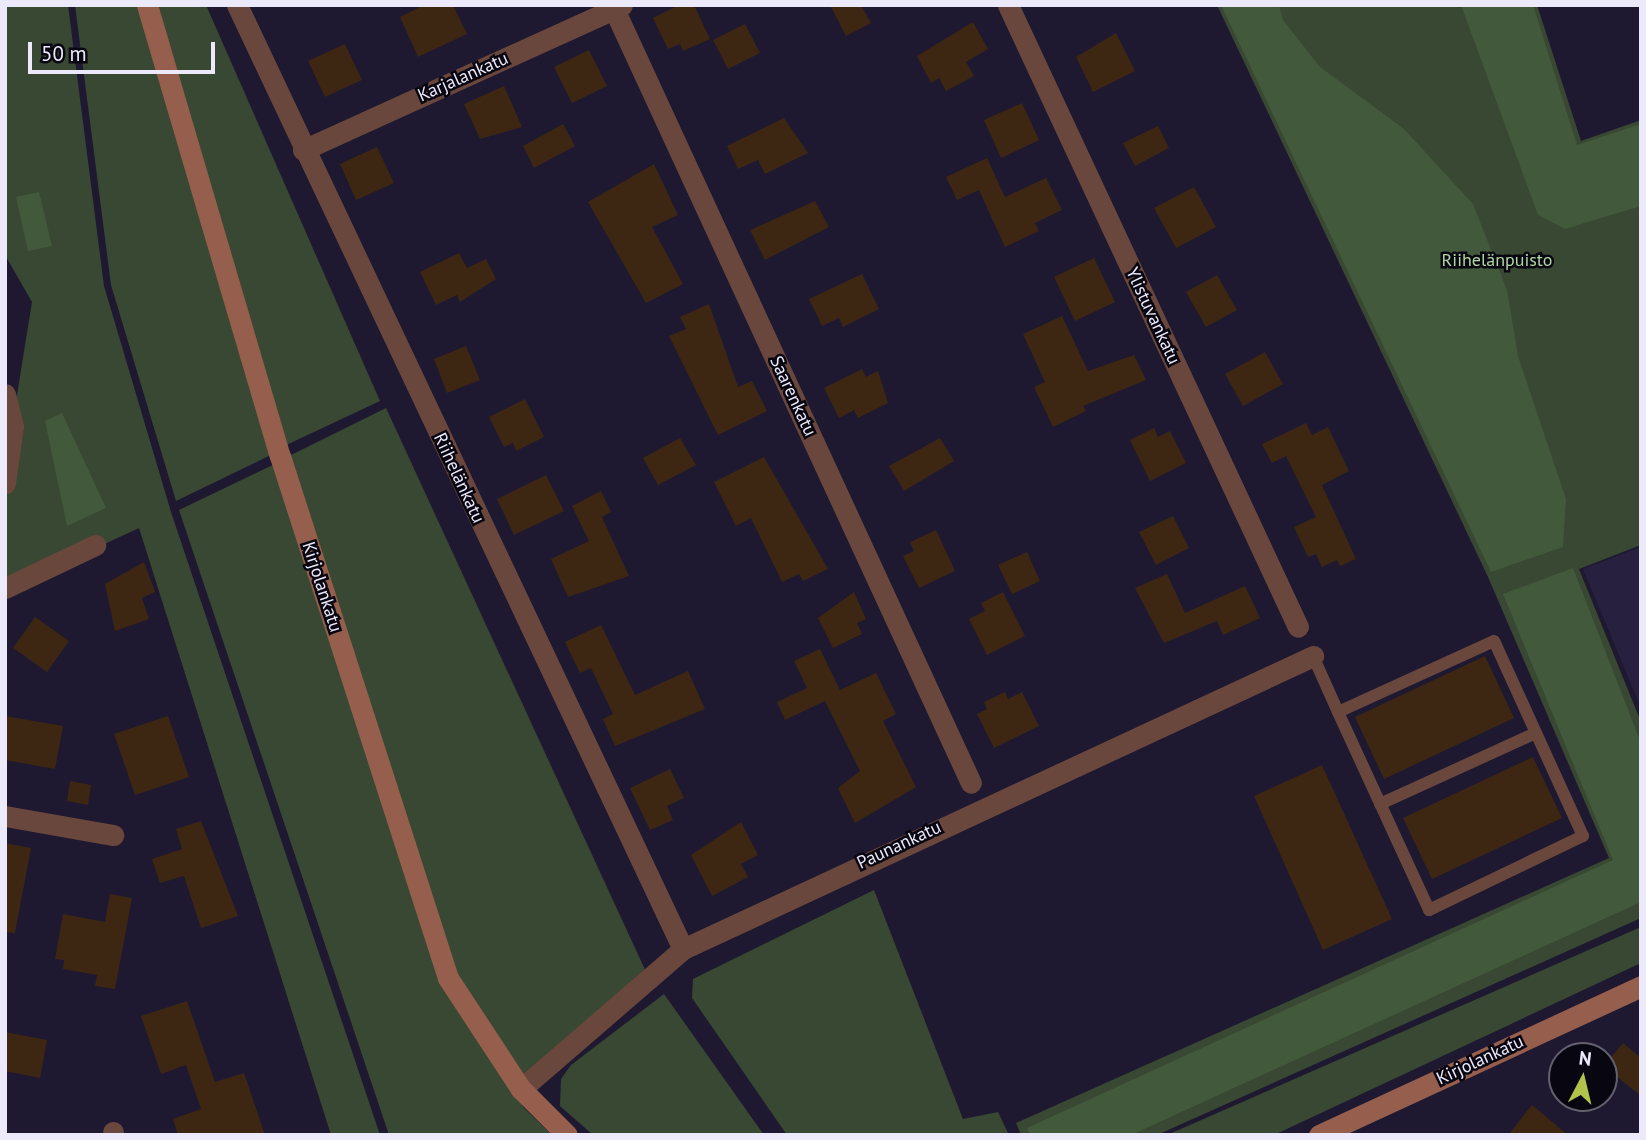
<!DOCTYPE html>
<meta charset="utf-8">
<style>
body{margin:0}
#map{position:relative;width:1646px;height:1140px;overflow:hidden;background:#1e1931;font-family:"PT Sans",sans-serif}
div>[style]{position:absolute}
.built>*{inset:0;background:#27213f}
.green>*{inset:0;background:#384832}
.forest>*{inset:0;background:#43593b}
.building>*{inset:0;background:#3d2713}
.lane>*{height:12px;margin:-6px;padding:0 6px;transform-origin:6px;border-radius:6px;background:#6a473c}
.street>*{height:21px;margin:-10.5px;padding:0 10.5px;transform-origin:10.5px;border-radius:10.5px;background:#6a473c}
.secondary>*{height:21px;margin:-10.5px;padding:0 10.5px;transform-origin:10.5px;border-radius:10.5px;background:#965e4c}
span{translate:-50% -50%;white-space:nowrap;text-align:center;line-height:1.15;-webkit-text-stroke:5px #080610;paint-order:stroke}
.street-label{font-size:18px;color:#ebe9fa}
.park-label{font-size:18px;color:#b0d8a2}
.frame{position:absolute;inset:0;border:7px solid #ebe9fa;pointer-events:none}
.north{position:absolute;left:1548px;top:1042px;width:70px;height:70px;box-sizing:border-box;background:#080610;border:2px solid #63616e;border-radius:50%;rotate:7deg;font-size:19px;font-weight:700;line-height:28px;text-align:center;color:#ebe9fa}
.north::after{content:'';display:block;margin:auto;width:24px;height:32px;background:#b2c34c;clip-path:polygon(50% 0,100% 100%,50% 72%,0 100%)}
.scale{position:absolute;left:28px;top:42px;width:187px;height:32px;box-sizing:border-box;border:4px solid #ebe9fa;border-top:0;padding-left:9px;font-size:21px;line-height:24px;white-space:nowrap;color:#ebe9fa;-webkit-text-stroke:5px #080610;paint-order:stroke}
</style>
<div id="map">
<div class="built">
<i style="clip-path:polygon(1641px 547px,1641px 708px,1583px 569px)"></i>
</div>
<div class="green">
<i style="clip-path:polygon(5px 5px,68px 5px,104px 286px,171px 512px,380px 1135px,331px 1135px,139px 528px,5px 590px,5px 469px,32px 302px,5px 255px)"></i>
<i style="clip-path:polygon(75px 5px,143px 5px,275px 453px,176px 501px,111px 285px)"></i>
<i style="clip-path:polygon(151px 5px,206px 5px,380px 401px,282px 447px)"></i>
<i style="clip-path:polygon(1217px 5px,1537px 5px,1581px 141px,1641px 120px,1641px 545px,1579px 569px,1641px 722px,1641px 918px,1157px 1135px,1021px 1135px,1016px 1123px,1609px 858px,1488px 577px)"></i>
<i style="clip-path:polygon(386px 408px,647px 974px,524px 1077px,453px 976px,285px 458px)"></i>
<i style="clip-path:polygon(277px 463px,444px 980px,524px 1108px,552px 1135px,389px 1135px,179px 510px)"></i>
<i style="clip-path:polygon(874px 890px,963px 1119px,998px 1112px,1009px 1135px,787px 1135px,692px 998px,693px 979px)"></i>
<i style="clip-path:polygon(1641px 927px,1641px 963px,1274px 1135px,1167px 1135px)"></i>
<i style="clip-path:polygon(664px 994px,764px 1135px,593px 1135px,560px 1106px,561px 1079px,571px 1065px)"></i>
</div>
<div class="forest">
<i style="clip-path:polygon(1221px 5px,1279px 5px,1283px 20px,1320px 67px,1404px 129px,1473px 204px,1507px 290px,1518px 356px,1566px 499px,1563px 547px,1491px 572px)"></i>
<i style="clip-path:polygon(1461px 5px,1533px 5px,1577px 145px,1641px 124px,1641px 206px,1565px 229px,1538px 215px)"></i>
<i style="clip-path:polygon(39px 192px,52px 246px,28px 251px,16px 197px)"></i>
<i style="clip-path:polygon(62px 413px,106px 508px,67px 526px,45px 421px)"></i>
<i style="clip-path:polygon(1573px 568px,1641px 743px,1641px 902px,1131px 1135px,1030px 1135px,1027px 1128px,1613px 860px,1503px 594px)"></i>
</div>
<div class="building">
<i style="clip-path:polygon(424px 5px,453px 5px,467px 34px,418px 57px,400px 17px)"></i>
<i style="clip-path:polygon(679px 5px,694px 5px,710px 39px,683px 51px,680px 44px,668px 49px,653px 18px)"></i>
<i style="clip-path:polygon(830px 5px,861px 5px,871px 23px,846px 36px)"></i>
<i style="clip-path:polygon(973px 22px,988px 49px,966px 62px,974px 76px,946px 91px,939px 78px,931px 83px,917px 56px)"></i>
<i style="clip-path:polygon(745px 24px,760px 53px,728px 69px,713px 40px)"></i>
<i style="clip-path:polygon(1116px 33px,1135px 71px,1093px 92px,1076px 57px)"></i>
<i style="clip-path:polygon(345px 44px,362px 80px,325px 97px,308px 61px)"></i>
<i style="clip-path:polygon(589px 50px,607px 86px,572px 103px,554px 67px)"></i>
<i style="clip-path:polygon(504px 86px,522px 127px,480px 139px,464px 104px)"></i>
<i style="clip-path:polygon(1022px 103px,1039px 140px,1001px 158px,984px 120px)"></i>
<i style="clip-path:polygon(784px 118px,808px 153px,765px 174px,758px 160px,738px 169px,727px 146px)"></i>
<i style="clip-path:polygon(563px 124px,575px 146px,534px 168px,523px 146px)"></i>
<i style="clip-path:polygon(1158px 126px,1169px 148px,1135px 166px,1123px 143px)"></i>
<i style="clip-path:polygon(377px 147px,394px 183px,356px 200px,340px 164px)"></i>
<i style="clip-path:polygon(987px 158px,1005px 197px,1046px 178px,1062px 210px,1035px 223px,1039px 231px,1005px 247px,979px 190px,957px 200px,946px 177px)"></i>
<i style="clip-path:polygon(654px 164px,678px 215px,652px 227px,683px 284px,646px 303px,588px 202px)"></i>
<i style="clip-path:polygon(1194px 187px,1216px 227px,1176px 248px,1154px 208px)"></i>
<i style="clip-path:polygon(815px 201px,829px 227px,765px 260px,750px 230px)"></i>
<i style="clip-path:polygon(459px 253px,467px 268px,486px 259px,496px 279px,460px 302px,457px 295px,436px 305px,420px 272px)"></i>
<i style="clip-path:polygon(1094px 258px,1115px 302px,1075px 321px,1054px 277px)"></i>
<i style="clip-path:polygon(862px 274px,879px 309px,843px 327px,839px 318px,822px 326px,809px 299px)"></i>
<i style="clip-path:polygon(1217px 275px,1237px 310px,1206px 327px,1186px 292px)"></i>
<i style="clip-path:polygon(709px 304px,738px 387px,752px 381px,767px 411px,718px 435px,669px 336px,686px 329px,680px 317px)"></i>
<i style="clip-path:polygon(1062px 316px,1088px 371px,1134px 355px,1146px 380px,1083px 406px,1086px 411px,1053px 427px,1034px 387px,1045px 382px,1023px 334px)"></i>
<i style="clip-path:polygon(466px 346px,480px 380px,447px 393px,434px 359px)"></i>
<i style="clip-path:polygon(1265px 352px,1283px 384px,1243px 406px,1225px 374px)"></i>
<i style="clip-path:polygon(862px 369px,866px 377px,878px 371px,888px 403px,858px 418px,854px 410px,839px 418px,824px 388px)"></i>
<i style="clip-path:polygon(525px 399px,544px 437px,516px 451px,513px 443px,504px 447px,489px 417px)"></i>
<i style="clip-path:polygon(1306px 423px,1312px 435px,1328px 427px,1349px 471px,1322px 485px,1356px 559px,1340px 566px,1337px 560px,1322px 567px,1316px 554px,1308px 557px,1294px 527px,1316px 517px,1286px 456px,1272px 463px,1262px 444px)"></i>
<i style="clip-path:polygon(1154px 428px,1158px 437px,1170px 431px,1186px 463px,1150px 481px,1130px 440px)"></i>
<i style="clip-path:polygon(680px 438px,696px 465px,658px 485px,643px 458px)"></i>
<i style="clip-path:polygon(940px 438px,954px 461px,904px 491px,889px 466px)"></i>
<i style="clip-path:polygon(764px 457px,828px 569px,803px 581px,799px 574px,782px 582px,751px 518px,736px 526px,714px 482px)"></i>
<i style="clip-path:polygon(546px 475px,564px 511px,514px 535px,497px 499px)"></i>
<i style="clip-path:polygon(601px 491px,611px 512px,602px 517px,629px 576px,568px 597px,551px 559px,589px 541px,572px 506px)"></i>
<i style="clip-path:polygon(1173px 516px,1189px 548px,1156px 565px,1139px 532px)"></i>
<i style="clip-path:polygon(936px 530px,955px 571px,919px 588px,903px 556px,914px 551px,910px 542px)"></i>
<i style="clip-path:polygon(1027px 552px,1040px 581px,1012px 594px,998px 565px)"></i>
<i style="clip-path:polygon(144px 562px,155px 592px,142px 598px,149px 619px,115px 631px,105px 584px)"></i>
<i style="clip-path:polygon(1167px 574px,1185px 613px,1245px 586px,1260px 618px,1223px 635px,1217px 621px,1164px 643px,1135px 588px)"></i>
<i style="clip-path:polygon(854px 592px,866px 619px,857px 623px,862px 634px,833px 648px,818px 618px)"></i>
<i style="clip-path:polygon(1003px 592px,1025px 636px,987px 655px,969px 619px,985px 611px,981px 603px)"></i>
<i style="clip-path:polygon(35px 617px,69px 641px,47px 672px,13px 648px)"></i>
<i style="clip-path:polygon(601px 625px,635px 695px,688px 671px,705px 709px,615px 746px,603px 719px,613px 714px,591px 668px,580px 673px,565px 642px)"></i>
<i style="clip-path:polygon(820px 649px,840px 690px,876px 673px,896px 714px,883px 721px,916px 787px,855px 823px,838px 788px,860px 771px,825px 701px,785px 720px,777px 702px,807px 688px,794px 661px)"></i>
<i style="clip-path:polygon(1485px 656px,1514px 718px,1384px 779px,1355px 717px)"></i>
<i style="clip-path:polygon(1005px 692px,1008px 699px,1022px 692px,1039px 726px,994px 748px,977px 714px,987px 709px,984px 702px)"></i>
<i style="clip-path:polygon(5px 716px,63px 726px,55px 769px,5px 760px)"></i>
<i style="clip-path:polygon(168px 716px,189px 777px,135px 795px,114px 734px)"></i>
<i style="clip-path:polygon(1533px 757px,1562px 818px,1432px 879px,1403px 818px)"></i>
<i style="clip-path:polygon(1322px 765px,1392px 919px,1323px 950px,1254px 796px)"></i>
<i style="clip-path:polygon(670px 769px,684px 798px,667px 806px,673px 820px,650px 830px,630px 788px)"></i>
<i style="clip-path:polygon(70px 781px,91px 785px,88px 805px,67px 801px)"></i>
<i style="clip-path:polygon(201px 821px,238px 916px,201px 928px,184px 876px,160px 883px,152px 859px,182px 849px,176px 829px)"></i>
<i style="clip-path:polygon(741px 822px,758px 855px,741px 864px,748px 877px,712px 896px,691px 855px)"></i>
<i style="clip-path:polygon(5px 843px,31px 848px,15px 933px,5px 932px)"></i>
<i style="clip-path:polygon(110px 894px,132px 898px,115px 989px,95px 986px,97px 975px,63px 969px,64px 960px,55px 959px,63px 914px,105px 922px)"></i>
<i style="clip-path:polygon(187px 1001px,215px 1082px,244px 1073px,265px 1135px,178px 1135px,173px 1119px,201px 1109px,186px 1065px,161px 1074px,141px 1016px)"></i>
<i style="clip-path:polygon(5px 1032px,47px 1040px,40px 1078px,5px 1071px)"></i>
<i style="clip-path:polygon(1623px 1043px,1641px 1058px,1641px 1096px,1604px 1066px)"></i>
<i style="clip-path:polygon(1532px 1105px,1568px 1135px,1508px 1135px)"></i>
</div>
<div class="lane">
<i style="left:1313px;top:656px;width:61px;rotate:65.9deg"></i>
<i style="left:1338px;top:712px;width:218px;rotate:65.3deg"></i>
<i style="left:1429px;top:910px;width:171px;rotate:-25.7deg"></i>
<i style="left:1583px;top:836px;width:214px;rotate:-114.5deg"></i>
<i style="left:1494px;top:641px;width:171px;rotate:155.5deg"></i>
<i style="left:1380px;top:804px;width:171px;rotate:-24.5deg"></i>
</div>
<div class="street">
<i style="left:237px;top:5px;width:1044px;rotate:64.71deg"></i>
<i style="left:1008px;top:5px;width:686px;rotate:65deg"></i>
<i style="left:614px;top:9px;width:852px;rotate:65.24deg"></i>
<i style="left:303px;top:150px;width:350px;rotate:-24.4deg"></i>
<i style="left:5px;top:394px;width:33px;rotate:76deg"></i>
<i style="left:13px;top:426px;width:58px;rotate:98deg"></i>
<i style="left:5px;top:588px;width:100px;rotate:-25.5deg"></i>
<i style="left:5px;top:816px;width:110px;rotate:10deg"></i>
<i style="left:521px;top:1089px;width:214px;rotate:-40.8deg"></i>
<i style="left:683px;top:949px;width:695px;rotate:-24.94deg"></i>
<i style="left:113px;top:1135px;width:3px;rotate:-90deg"></i>
</div>
<div class="secondary">
<i style="left:147px;top:5px;width:470px;rotate:73.6deg"></i>
<i style="left:280px;top:456px;width:548px;rotate:72.16deg"></i>
<i style="left:448px;top:978px;width:133px;rotate:56.7deg"></i>
<i style="left:521px;top:1089px;width:65px;rotate:45deg"></i>
<i style="left:1319px;top:1135px;width:355px;rotate:-24.8deg"></i>
</div>
<div class="street-label">
<span style="left:463px;top:77px;rotate:-24deg">Karjalankatu</span>
<span style="left:1153px;top:316px;rotate:65deg">Ylistuvankatu</span>
<span style="left:793px;top:396px;rotate:65deg">Saarenkatu</span>
<span style="left:459px;top:478px;rotate:65deg">Riihelänkatu</span>
<span style="left:322px;top:587px;rotate:72deg">Kirjolankatu</span>
<span style="left:899px;top:845px;rotate:-25deg">Paunankatu</span>
<span style="left:1480px;top:1060px;rotate:-25deg">Kirjolankatu</span>
</div>
<div class="park-label">
<span style="left:1497px;top:260px">Riihelänpuisto</span>
</div>
<div class="frame"></div>
<div class="north">N</div>
<div class="scale">50 m</div>
</div>
